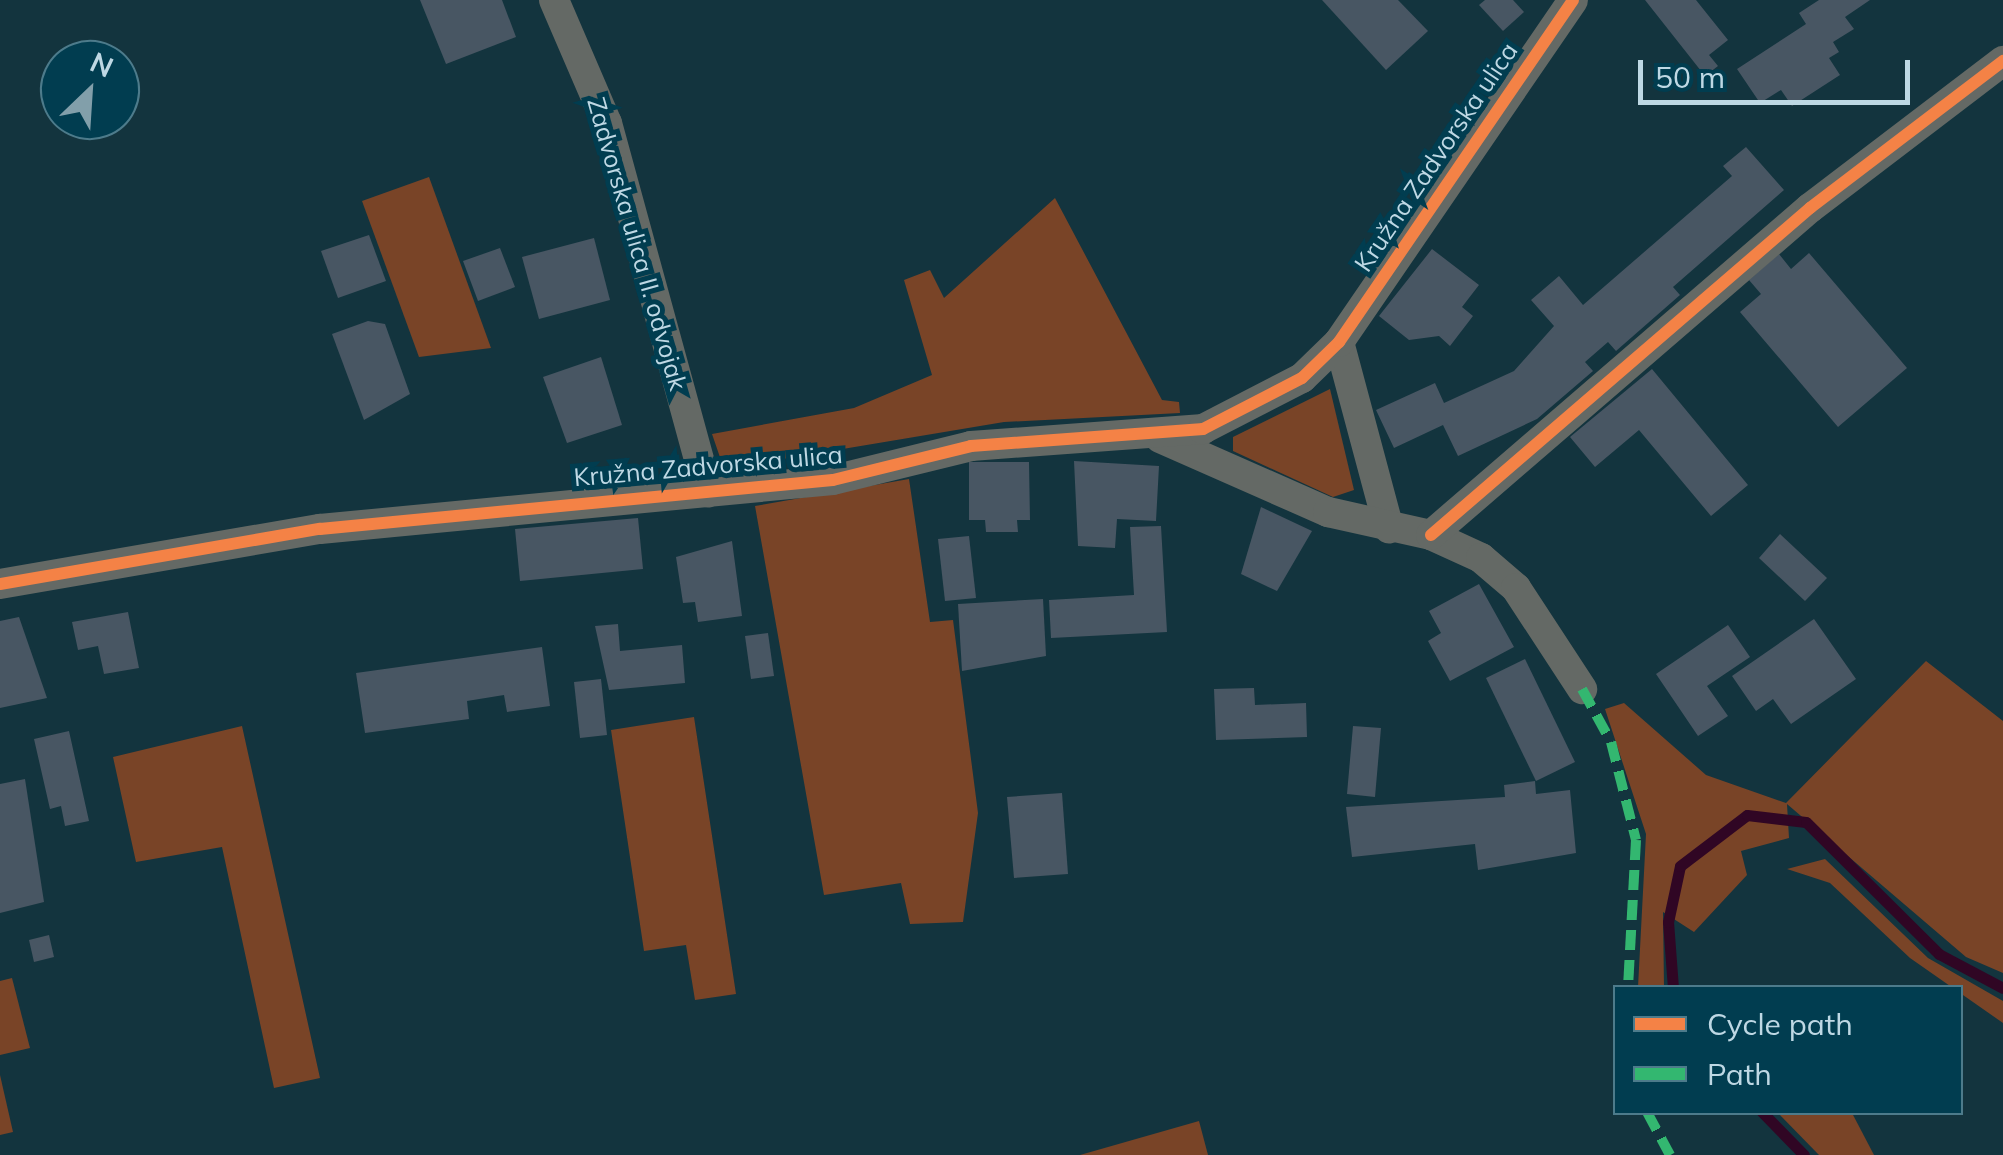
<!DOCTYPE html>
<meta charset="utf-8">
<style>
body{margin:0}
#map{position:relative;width:2003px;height:1155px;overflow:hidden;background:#13343e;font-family:Mulish,sans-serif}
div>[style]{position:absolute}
.green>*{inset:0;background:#794427}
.stream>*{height:11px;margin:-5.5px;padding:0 5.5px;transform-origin:5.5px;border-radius:5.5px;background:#300624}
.building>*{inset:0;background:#485663}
.street>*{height:30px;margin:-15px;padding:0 15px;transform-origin:15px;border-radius:15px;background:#646965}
.quiet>*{height:10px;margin-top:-5px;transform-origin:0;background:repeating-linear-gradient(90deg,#33b770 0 20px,transparent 0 30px)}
.cycleway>*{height:12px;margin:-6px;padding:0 6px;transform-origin:6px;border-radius:6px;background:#f48246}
span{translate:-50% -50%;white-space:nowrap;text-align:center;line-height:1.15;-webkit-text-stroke:10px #013d50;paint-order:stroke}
.street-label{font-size:25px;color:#bed8e4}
.legend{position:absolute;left:1613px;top:985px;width:350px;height:130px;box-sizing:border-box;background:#013d50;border:2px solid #4d7b8b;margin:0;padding:12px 18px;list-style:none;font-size:30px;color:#bed8e4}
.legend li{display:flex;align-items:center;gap:20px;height:50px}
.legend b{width:50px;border:2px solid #4d7b8b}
.north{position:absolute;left:40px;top:40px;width:100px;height:100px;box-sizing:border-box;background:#013d50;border:2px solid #4d7b8b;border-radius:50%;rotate:25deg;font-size:28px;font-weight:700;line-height:40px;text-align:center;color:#bed8e4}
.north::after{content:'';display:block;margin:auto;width:35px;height:45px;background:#829faa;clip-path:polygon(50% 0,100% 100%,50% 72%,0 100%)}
.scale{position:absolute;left:1638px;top:60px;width:272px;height:45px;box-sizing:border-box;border:5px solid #bed8e4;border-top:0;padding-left:12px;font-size:30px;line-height:35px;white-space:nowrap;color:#bed8e4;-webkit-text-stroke:8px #013d50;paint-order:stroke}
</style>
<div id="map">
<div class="green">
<i style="clip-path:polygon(429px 177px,491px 348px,419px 357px,362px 201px)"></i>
<i style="clip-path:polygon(1055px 198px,1162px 400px,1179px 402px,1180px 413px,1004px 422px,724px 469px,712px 434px,854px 408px,932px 375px,904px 280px,930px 270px,944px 298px)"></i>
<i style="clip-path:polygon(1330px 389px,1354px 490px,1333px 497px,1233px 451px,1233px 437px)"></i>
<i style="clip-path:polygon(909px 479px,930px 622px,953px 620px,978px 813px,963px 922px,910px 924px,901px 883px,824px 895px,755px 506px)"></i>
<i style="clip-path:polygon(1926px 661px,2003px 721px,2003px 973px,1966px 957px,1787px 804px,1789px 838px,1741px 851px,1747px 875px,1694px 932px,1663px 912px,1664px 987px,1638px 987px,1646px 834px,1605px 709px,1624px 703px,1706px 775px,1786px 803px)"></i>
<i style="clip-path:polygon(694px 717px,736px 994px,695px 1000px,686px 945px,644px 951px,611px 730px)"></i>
<i style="clip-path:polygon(242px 726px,320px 1078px,274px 1088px,222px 847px,136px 862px,113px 757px)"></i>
<i style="clip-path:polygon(1825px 859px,1928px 958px,2003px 1001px,2003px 1023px,1910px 958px,1830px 883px,1787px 869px)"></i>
<i style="clip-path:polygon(12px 978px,30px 1048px,0 1055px,0 981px)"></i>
<i style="clip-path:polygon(0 1075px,13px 1132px,0 1135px)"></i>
<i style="clip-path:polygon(1778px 1113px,1852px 1113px,1874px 1155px,1819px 1155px)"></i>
<i style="clip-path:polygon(1199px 1121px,1208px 1155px,1080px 1155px)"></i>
</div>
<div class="stream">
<i style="left:1673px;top:988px;width:66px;rotate:-94.3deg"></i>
<i style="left:1668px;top:922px;width:57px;rotate:-77.9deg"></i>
<i style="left:1680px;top:866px;width:84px;rotate:-37.3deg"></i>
<i style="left:1747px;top:815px;width:59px;rotate:6.8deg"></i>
<i style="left:1806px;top:822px;width:187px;rotate:44.8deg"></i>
<i style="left:1939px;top:954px;width:72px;rotate:28deg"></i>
<i style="left:1762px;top:1112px;width:60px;rotate:45.7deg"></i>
</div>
<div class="building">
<i style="clip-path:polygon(420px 0,502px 0,516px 37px,446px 64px)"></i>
<i style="clip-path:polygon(1322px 0,1398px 0,1428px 31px,1386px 70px)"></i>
<i style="clip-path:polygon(1485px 0,1513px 0,1524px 12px,1503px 31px,1479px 5px)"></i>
<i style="clip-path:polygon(1645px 0,1696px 0,1728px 40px,1709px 55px,1718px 66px,1705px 76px)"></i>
<i style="clip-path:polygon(1819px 0,1870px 0,1845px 17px,1854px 29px,1833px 42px,1839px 52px,1829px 58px,1840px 75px,1792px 106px,1781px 90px,1760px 103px,1737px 69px,1806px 24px,1799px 13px)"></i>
<i style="clip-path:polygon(1746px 147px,1784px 190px,1673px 287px,1680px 295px,1616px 351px,1608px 342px,1585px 362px,1593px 371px,1537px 419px,1458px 456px,1443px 425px,1394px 448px,1376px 410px,1435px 383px,1444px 403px,1514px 371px,1554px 326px,1531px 300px,1559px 276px,1583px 305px,1732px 176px,1723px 166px)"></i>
<i style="clip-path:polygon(369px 235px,386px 281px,338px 298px,321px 251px)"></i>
<i style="clip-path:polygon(594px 238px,610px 300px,539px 319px,522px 257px)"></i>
<i style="clip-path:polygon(500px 248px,515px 287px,478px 301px,463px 261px)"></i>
<i style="clip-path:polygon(1432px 249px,1479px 285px,1462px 307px,1473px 316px,1450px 346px,1439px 336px,1409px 340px,1379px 316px)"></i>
<i style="clip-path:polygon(1809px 253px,1907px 368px,1838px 427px,1740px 312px,1761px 294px,1749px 280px,1779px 254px,1791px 269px)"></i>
<i style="clip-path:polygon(368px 321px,385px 324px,410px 394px,364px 420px,332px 334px)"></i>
<i style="clip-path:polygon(601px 357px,622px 425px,567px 443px,543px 377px)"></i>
<i style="clip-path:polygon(1652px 369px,1748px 485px,1711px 516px,1639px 430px,1595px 467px,1570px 437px)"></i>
<i style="clip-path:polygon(1074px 461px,1159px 466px,1156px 521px,1117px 519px,1115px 548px,1078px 546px)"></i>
<i style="clip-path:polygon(969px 462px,1029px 462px,1030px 520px,1017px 520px,1018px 532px,986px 532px,985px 520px,969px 520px)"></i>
<i style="clip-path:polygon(1261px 507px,1312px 531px,1277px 591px,1241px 574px)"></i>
<i style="clip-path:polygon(638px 518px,643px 569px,520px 581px,515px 529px)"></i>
<i style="clip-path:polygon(1161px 526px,1167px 632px,1051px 638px,1049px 600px,1134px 595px,1130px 527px)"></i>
<i style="clip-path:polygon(1780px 534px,1827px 578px,1805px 601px,1759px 558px)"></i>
<i style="clip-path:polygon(969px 536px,976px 598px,945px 601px,938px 539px)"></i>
<i style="clip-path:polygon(732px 541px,742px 616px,698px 622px,695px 602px,683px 603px,676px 557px)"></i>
<i style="clip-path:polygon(1479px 584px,1514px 647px,1450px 681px,1428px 641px,1441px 633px,1429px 611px)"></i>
<i style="clip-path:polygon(1043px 599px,1046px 656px,962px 671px,958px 604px)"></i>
<i style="clip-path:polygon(128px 612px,139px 668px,104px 674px,98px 646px,78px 650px,72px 622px)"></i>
<i style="clip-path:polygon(19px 617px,47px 698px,0 708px,0 621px)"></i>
<i style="clip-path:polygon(1814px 619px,1856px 679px,1791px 724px,1773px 699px,1756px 711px,1732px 676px)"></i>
<i style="clip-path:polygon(618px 624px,620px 651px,682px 645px,685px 683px,609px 690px,595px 626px)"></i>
<i style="clip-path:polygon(1728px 625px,1750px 657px,1707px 686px,1728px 716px,1698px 736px,1656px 674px)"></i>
<i style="clip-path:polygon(768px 633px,774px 676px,751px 679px,745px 636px)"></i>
<i style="clip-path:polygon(542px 647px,550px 706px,507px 712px,504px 695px,467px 701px,469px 719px,365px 733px,356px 673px)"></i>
<i style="clip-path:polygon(1525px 659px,1575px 762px,1536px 781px,1486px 678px)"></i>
<i style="clip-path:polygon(601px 679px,607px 735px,580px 738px,574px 682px)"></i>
<i style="clip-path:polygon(1254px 688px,1255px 705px,1306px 703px,1307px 737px,1216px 740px,1214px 689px)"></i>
<i style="clip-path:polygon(1353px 726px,1381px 728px,1375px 797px,1347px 794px)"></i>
<i style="clip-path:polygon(69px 731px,89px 821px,65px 826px,61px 806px,50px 809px,34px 739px)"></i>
<i style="clip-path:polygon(25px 779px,44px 902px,0 913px,0 784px)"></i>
<i style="clip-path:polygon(1535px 781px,1536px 794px,1570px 790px,1576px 853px,1478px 870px,1475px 844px,1352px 857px,1346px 807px,1505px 797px,1504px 785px)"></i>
<i style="clip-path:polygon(1062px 793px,1068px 874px,1014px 878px,1007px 797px)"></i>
<i style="clip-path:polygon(49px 935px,54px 957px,34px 962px,29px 940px)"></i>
</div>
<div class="street">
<i style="left:554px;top:0;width:134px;rotate:66.7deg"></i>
<i style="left:607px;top:123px;width:383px;rotate:74.7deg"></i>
<i style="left:1339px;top:342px;width:193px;rotate:75deg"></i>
<i style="left:1160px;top:438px;width:184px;rotate:23.8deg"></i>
<i style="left:1328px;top:512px;width:106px;rotate:12.6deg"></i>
<i style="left:1431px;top:535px;width:55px;rotate:24.7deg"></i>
<i style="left:1481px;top:558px;width:46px;rotate:40.6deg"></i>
<i style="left:1516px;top:588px;width:121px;rotate:56.8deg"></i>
<i style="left:1431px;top:535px;width:501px;rotate:-40.79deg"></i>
<i style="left:1810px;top:208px;width:243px;rotate:-37.3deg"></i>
<i style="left:0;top:584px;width:325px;rotate:-9.8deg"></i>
<i style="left:320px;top:529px;width:515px;rotate:-5.46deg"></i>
<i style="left:833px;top:480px;width:142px;rotate:-13.8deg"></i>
<i style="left:971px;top:446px;width:233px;rotate:-4.2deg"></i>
<i style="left:1203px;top:429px;width:111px;rotate:-27.3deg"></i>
<i style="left:1302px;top:378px;width:52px;rotate:-44.2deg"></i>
<i style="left:1339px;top:342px;width:414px;rotate:-55.6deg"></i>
</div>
<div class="quiet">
<i style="left:1582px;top:689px;width:60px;rotate:61.3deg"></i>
<i style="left:1611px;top:742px;width:101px;rotate:75.7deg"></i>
<i style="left:1636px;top:840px;width:148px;rotate:93.1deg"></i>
<i style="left:1647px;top:1112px;width:49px;rotate:61.9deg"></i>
</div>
<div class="cycleway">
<i style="left:1431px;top:535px;width:501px;rotate:-40.79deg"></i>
<i style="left:1810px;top:208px;width:243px;rotate:-37.3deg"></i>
<i style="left:0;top:584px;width:325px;rotate:-9.8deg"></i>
<i style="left:320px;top:529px;width:515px;rotate:-5.46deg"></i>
<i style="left:833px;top:480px;width:142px;rotate:-13.8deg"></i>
<i style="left:971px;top:446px;width:233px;rotate:-4.2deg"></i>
<i style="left:1203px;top:429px;width:111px;rotate:-27.3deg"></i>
<i style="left:1302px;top:378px;width:52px;rotate:-44.2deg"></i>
<i style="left:1339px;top:342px;width:414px;rotate:-55.6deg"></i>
</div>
<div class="street-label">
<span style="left:1436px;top:157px;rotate:-56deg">Kružna Zadvorska ulica</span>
<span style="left:637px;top:244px;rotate:74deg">Zadvorska ulica II. odvojak</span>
<span style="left:708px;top:466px;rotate:-5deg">Kružna Zadvorska ulica</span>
</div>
<ul class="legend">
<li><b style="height:12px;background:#f48246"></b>Cycle path</li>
<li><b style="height:12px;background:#33b770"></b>Path</li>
</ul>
<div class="north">N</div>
<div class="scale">50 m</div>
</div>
